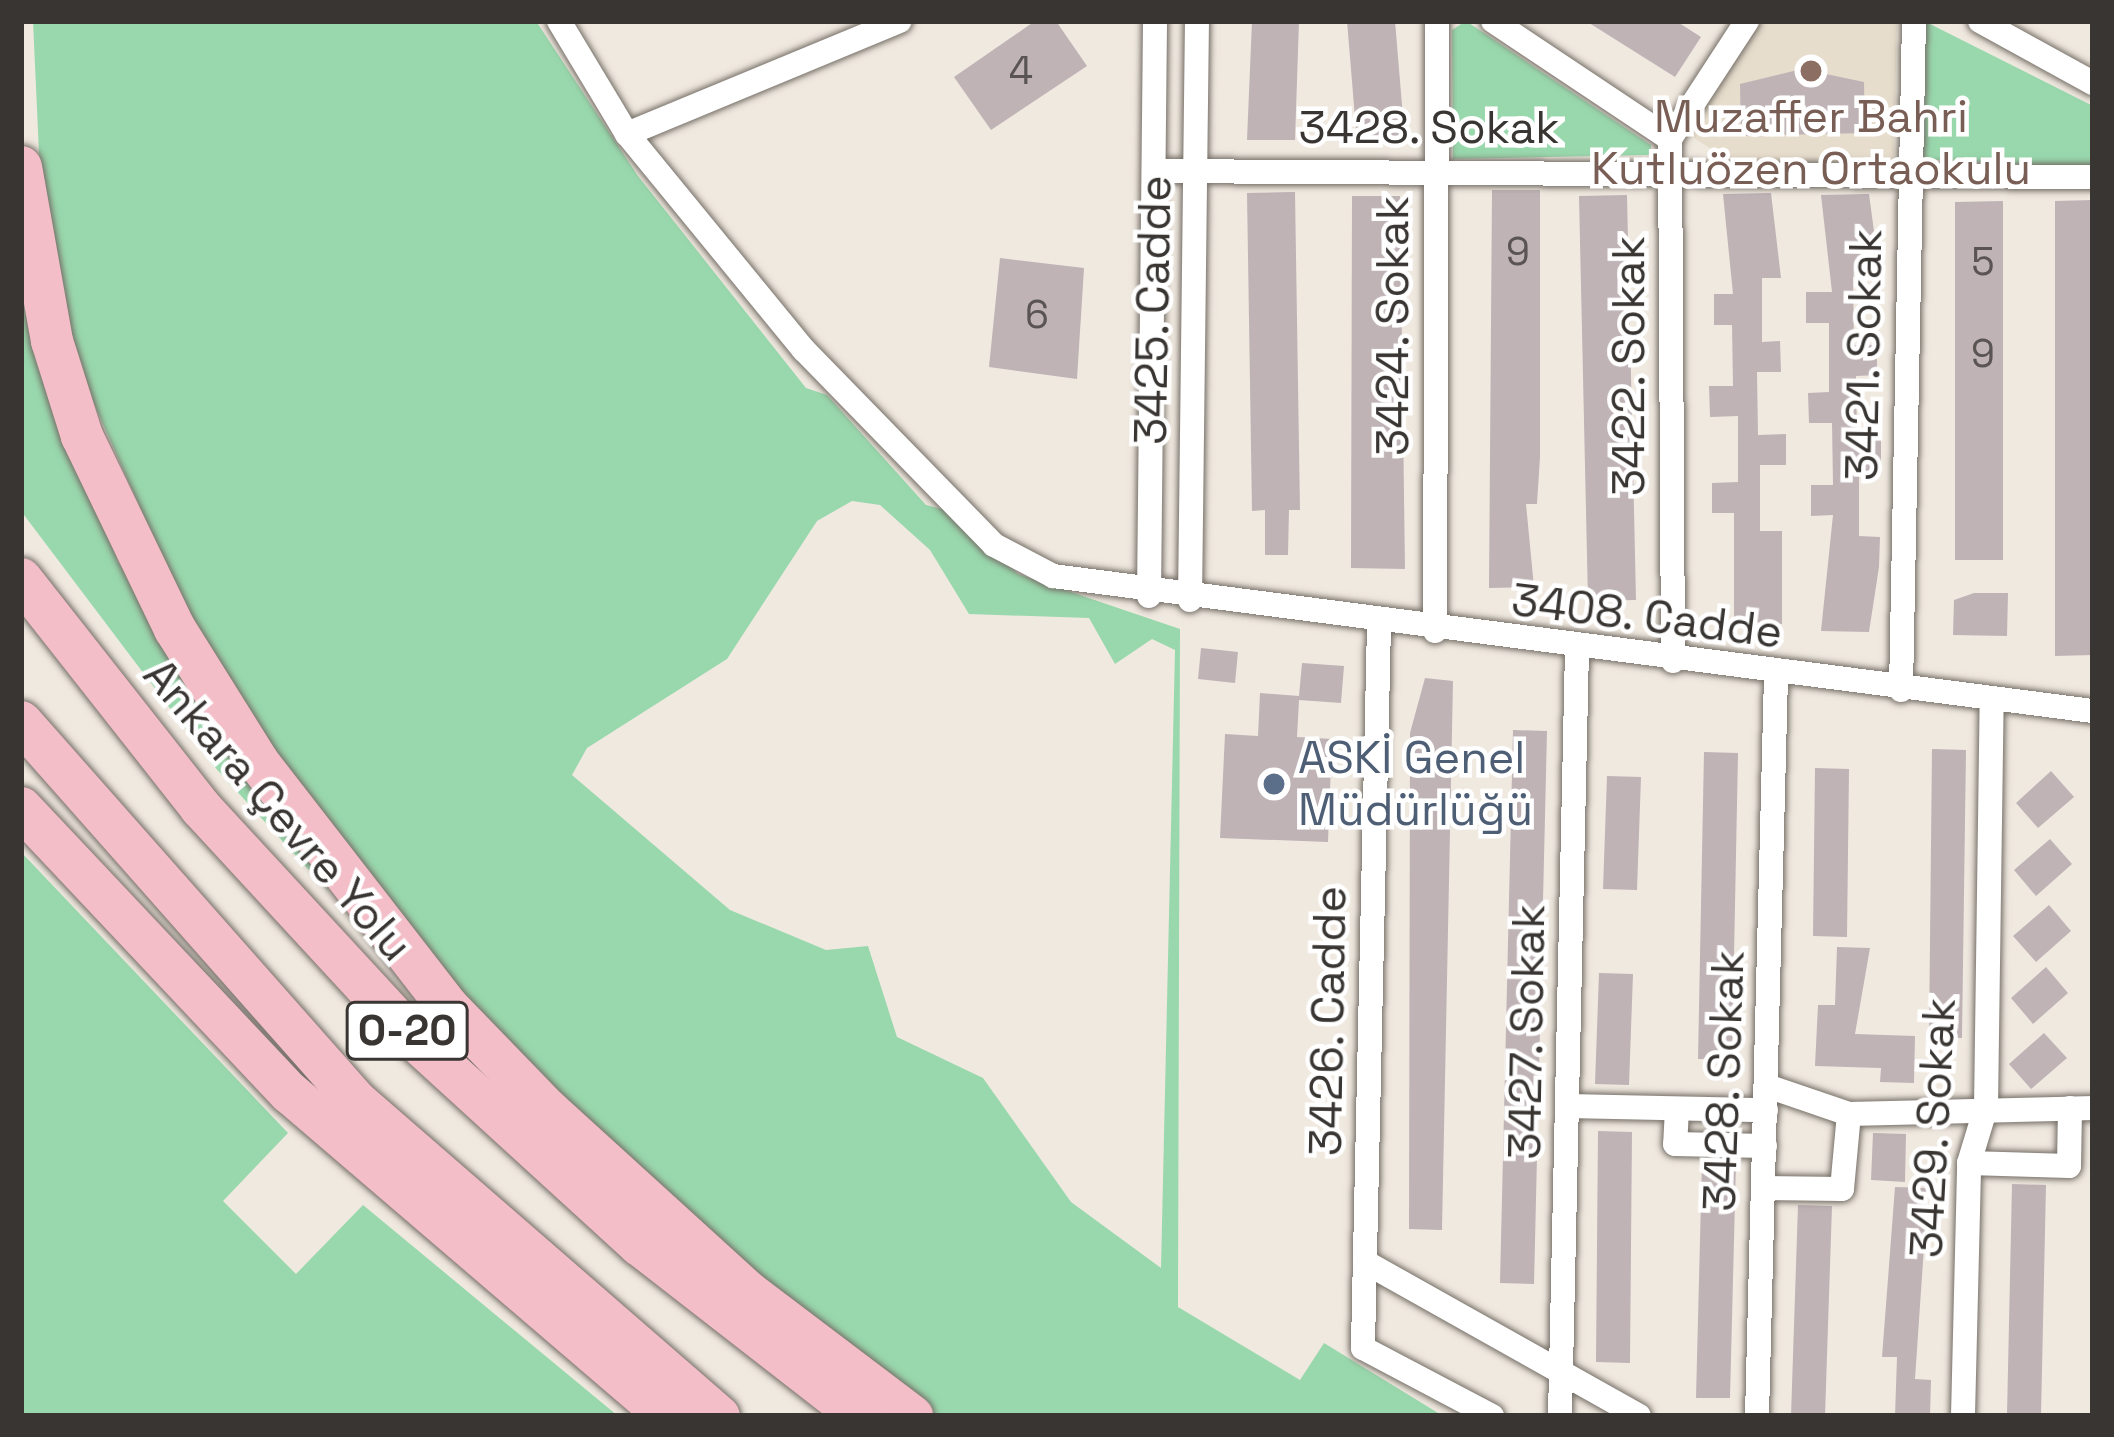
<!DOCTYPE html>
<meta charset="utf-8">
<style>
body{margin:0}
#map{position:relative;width:2114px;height:1437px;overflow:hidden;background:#f0e9e0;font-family:"Space Grotesk",sans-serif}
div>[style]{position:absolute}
.built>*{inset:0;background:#e7ddcd}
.green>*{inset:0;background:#99d8ad}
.building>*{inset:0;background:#bfb3b6}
.roads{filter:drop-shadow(0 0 3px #756f67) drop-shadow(0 0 3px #756f67)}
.minor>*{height:24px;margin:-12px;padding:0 12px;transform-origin:12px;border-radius:12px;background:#fff}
.motorway>*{height:42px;margin:-21px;padding:0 21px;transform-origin:21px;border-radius:21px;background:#f3bec8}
.dots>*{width:33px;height:33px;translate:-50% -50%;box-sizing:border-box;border:6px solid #fff;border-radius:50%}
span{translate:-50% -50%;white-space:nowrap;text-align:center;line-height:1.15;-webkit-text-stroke:9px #fff;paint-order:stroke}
.number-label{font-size:39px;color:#5a5453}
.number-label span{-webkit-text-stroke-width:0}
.shield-label span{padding:3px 9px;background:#fff;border:3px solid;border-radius:9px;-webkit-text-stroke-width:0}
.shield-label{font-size:42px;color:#383532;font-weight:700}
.education-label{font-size:45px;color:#785e54}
.street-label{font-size:45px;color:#383532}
.service-label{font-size:45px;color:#4e5e75}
.left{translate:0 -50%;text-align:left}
.frame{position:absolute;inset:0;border:24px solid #383532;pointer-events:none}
</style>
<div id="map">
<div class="built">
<i style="clip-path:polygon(1758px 21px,1897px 21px,1894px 166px,1728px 160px,1694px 138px,1692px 121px)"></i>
</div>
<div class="green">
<i style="clip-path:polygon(evenodd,33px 21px,536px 21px,638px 176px,806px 388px,827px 395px,926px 505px,946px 510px,1018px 574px,1180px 629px,1178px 1307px,1300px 1380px,1324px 1343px,1443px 1416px,935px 1416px,649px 1191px,360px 886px,191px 622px,79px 370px,41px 197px,33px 21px,852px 501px,880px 505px,930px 550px,969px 614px,1089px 618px,1115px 664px,1152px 639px,1175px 650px,1161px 1268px,1071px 1202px,983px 1078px,897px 1037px,868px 946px,826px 950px,730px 910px,572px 775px,587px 748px,727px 659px,817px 521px,852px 501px)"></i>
<i style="clip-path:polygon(1466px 21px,1651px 145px,1651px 155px,1453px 159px,1452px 30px)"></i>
<i style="clip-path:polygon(1924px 21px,2093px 106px,2093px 168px,1919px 159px)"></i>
<i style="clip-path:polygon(21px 291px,118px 562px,329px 892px,212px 764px,21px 511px)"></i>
<i style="clip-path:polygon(21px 852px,288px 1133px,223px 1201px,296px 1274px,363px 1205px,618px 1416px,21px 1416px)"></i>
</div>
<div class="building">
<i style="clip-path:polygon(1035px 21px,1056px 21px,1087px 66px,991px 130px,954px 77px)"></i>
<i style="clip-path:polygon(1252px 21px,1299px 21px,1295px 140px,1247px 140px)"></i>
<i style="clip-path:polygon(1347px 21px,1395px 21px,1405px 141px,1357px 142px)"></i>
<i style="clip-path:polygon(1586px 21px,1676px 21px,1701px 37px,1675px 77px)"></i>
<i style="clip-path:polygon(1802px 69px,1864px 82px,1865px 133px,1741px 136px,1740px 84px)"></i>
<i style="clip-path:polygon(1492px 190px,1540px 190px,1540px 457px,1537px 504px,1526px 504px,1534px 587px,1489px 588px)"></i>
<i style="clip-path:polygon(1295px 192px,1300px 510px,1289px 510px,1288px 555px,1265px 555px,1265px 510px,1252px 511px,1247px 193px)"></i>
<i style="clip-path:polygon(1771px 193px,1781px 278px,1762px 278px,1762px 342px,1780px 341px,1781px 372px,1757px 372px,1758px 435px,1786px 434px,1786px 465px,1760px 465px,1760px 531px,1782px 531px,1782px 624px,1734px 621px,1734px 513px,1712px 513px,1712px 483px,1738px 482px,1738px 416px,1710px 417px,1709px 386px,1733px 386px,1732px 325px,1714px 325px,1714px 294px,1733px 294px,1723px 194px)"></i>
<i style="clip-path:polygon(1869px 194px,1880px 276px,1853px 277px,1854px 345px,1877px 345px,1877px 375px,1856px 376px,1857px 441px,1881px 440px,1881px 471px,1859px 471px,1859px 536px,1880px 537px,1879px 567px,1869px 632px,1821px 631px,1833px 515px,1811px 516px,1811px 485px,1833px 485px,1832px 423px,1809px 423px,1808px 393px,1829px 392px,1829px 323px,1806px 323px,1806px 292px,1832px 292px,1821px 195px)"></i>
<i style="clip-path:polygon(1627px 195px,1636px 600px,1588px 601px,1579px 196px)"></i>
<i style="clip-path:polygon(1352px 196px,1400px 196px,1405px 569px,1351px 568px)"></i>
<i style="clip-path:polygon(2093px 200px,2093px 655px,2055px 656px,2055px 201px)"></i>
<i style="clip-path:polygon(2003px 201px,2003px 560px,1955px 560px,1955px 202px)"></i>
<i style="clip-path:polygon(1000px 258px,1084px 268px,1077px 379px,989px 367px)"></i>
<i style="clip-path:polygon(1974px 593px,2008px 593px,2007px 636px,1953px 635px,1954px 600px)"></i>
<i style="clip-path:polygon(1201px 648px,1238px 652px,1235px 683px,1198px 679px)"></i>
<i style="clip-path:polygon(1302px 663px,1344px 666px,1341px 703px,1299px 700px,1297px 737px,1332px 739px,1328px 842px,1220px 838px,1225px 734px,1258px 736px,1260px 693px,1299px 696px)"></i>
<i style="clip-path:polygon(1425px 678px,1453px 681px,1442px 1230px,1409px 1229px,1410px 733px)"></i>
<i style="clip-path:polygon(1513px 730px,1547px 731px,1534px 1284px,1500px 1283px)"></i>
<i style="clip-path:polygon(1932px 749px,1966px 750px,1962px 1038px,1929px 1037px)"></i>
<i style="clip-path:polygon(1704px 752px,1738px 753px,1732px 1059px,1698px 1059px)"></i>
<i style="clip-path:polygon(1815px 768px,1849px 769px,1847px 937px,1813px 936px)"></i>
<i style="clip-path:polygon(2051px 771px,2074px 797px,2038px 828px,2016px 803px)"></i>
<i style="clip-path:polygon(1607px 776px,1641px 777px,1637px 890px,1603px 889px)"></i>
<i style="clip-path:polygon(2050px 839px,2072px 864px,2036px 896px,2014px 870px)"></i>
<i style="clip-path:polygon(2049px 905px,2071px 931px,2036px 962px,2013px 936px)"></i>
<i style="clip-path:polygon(1837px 947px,1870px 948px,1855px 1034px,1915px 1036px,1914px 1083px,1880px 1082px,1881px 1068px,1815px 1066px,1818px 1005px,1835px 1005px)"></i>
<i style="clip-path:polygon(2046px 967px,2068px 993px,2033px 1024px,2011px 998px)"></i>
<i style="clip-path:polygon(1599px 973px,1633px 974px,1629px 1085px,1595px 1084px)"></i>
<i style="clip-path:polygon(2044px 1033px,2067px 1058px,2031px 1089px,2009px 1064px)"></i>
<i style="clip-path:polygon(1598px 1131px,1632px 1132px,1630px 1363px,1596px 1362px)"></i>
<i style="clip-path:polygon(1873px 1133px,1906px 1134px,1905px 1182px,1871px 1180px)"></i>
<i style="clip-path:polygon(1702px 1161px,1736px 1162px,1730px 1398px,1696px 1398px)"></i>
<i style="clip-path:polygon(2012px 1184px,2046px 1185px,2041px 1416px,2007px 1415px)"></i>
<i style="clip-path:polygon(1895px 1187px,1928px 1188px,1915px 1379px,1931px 1380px,1930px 1416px,1895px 1416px,1897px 1357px,1882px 1357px)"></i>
<i style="clip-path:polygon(1798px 1205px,1832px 1206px,1825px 1416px,1791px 1416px)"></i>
</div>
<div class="roads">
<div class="minor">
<i style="left:559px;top:21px;width:132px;rotate:59deg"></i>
<i style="left:627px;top:134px;width:279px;rotate:50.7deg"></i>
<i style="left:804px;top:350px;width:272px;rotate:45.7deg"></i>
<i style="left:994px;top:545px;width:67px;rotate:27.7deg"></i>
<i style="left:1053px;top:576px;width:1049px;rotate:7.4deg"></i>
<i style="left:1493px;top:21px;width:213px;rotate:33.7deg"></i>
<i style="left:1980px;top:21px;width:129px;rotate:28.8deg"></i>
<i style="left:627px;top:134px;width:295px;rotate:-22.5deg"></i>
<i style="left:1156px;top:171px;width:937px;rotate:0.37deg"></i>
<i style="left:1149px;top:596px;width:575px;rotate:-89.4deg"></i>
<i style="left:1190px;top:600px;width:579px;rotate:-89.31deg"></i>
<i style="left:1379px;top:624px;width:724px;rotate:91.27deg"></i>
<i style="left:1363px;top:1348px;width:146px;rotate:27.8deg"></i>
<i style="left:1435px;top:631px;width:610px;rotate:-89.81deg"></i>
<i style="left:1673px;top:661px;width:522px;rotate:-90.33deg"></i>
<i style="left:1670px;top:139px;width:141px;rotate:-56.9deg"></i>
<i style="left:1901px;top:690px;width:669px;rotate:-88.89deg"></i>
<i style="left:1767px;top:1086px;width:87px;rotate:18.9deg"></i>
<i style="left:1849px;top:1114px;width:244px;rotate:-1.4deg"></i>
<i style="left:1568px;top:1106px;width:198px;rotate:1.2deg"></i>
<i style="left:1677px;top:1109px;width:35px;rotate:93deg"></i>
<i style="left:1675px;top:1144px;width:90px;rotate:1.3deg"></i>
<i style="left:1969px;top:1163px;width:100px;rotate:1.7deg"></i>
<i style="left:2069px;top:1166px;width:58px;rotate:-89deg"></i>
<i style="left:1763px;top:1188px;width:79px;rotate:0.7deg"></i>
<i style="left:1842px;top:1189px;width:75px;rotate:-84.7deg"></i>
<i style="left:1365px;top:1262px;width:314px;rotate:29.3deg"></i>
<i style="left:1560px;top:1416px;width:767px;rotate:-88.73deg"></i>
<i style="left:1757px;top:1416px;width:740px;rotate:-88.53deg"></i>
<i style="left:1963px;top:1416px;width:253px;rotate:-88.6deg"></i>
<i style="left:1969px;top:1163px;width:59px;rotate:-73.1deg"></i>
<i style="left:1986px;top:1107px;width:406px;rotate:-89.2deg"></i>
</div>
<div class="motorway">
<i style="left:21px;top:167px;width:177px;rotate:79.9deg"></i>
<i style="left:52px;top:341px;width:100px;rotate:72.5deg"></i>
<i style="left:82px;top:436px;width:214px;rotate:64.3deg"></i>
<i style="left:175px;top:629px;width:157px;rotate:58deg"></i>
<i style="left:258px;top:762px;width:311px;rotate:52.2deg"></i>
<i style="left:449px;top:1008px;width:142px;rotate:45.9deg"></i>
<i style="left:548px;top:1110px;width:270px;rotate:42.3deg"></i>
<i style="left:748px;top:1292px;width:206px;rotate:37.1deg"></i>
<i style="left:21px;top:579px;width:291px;rotate:51.8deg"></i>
<i style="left:201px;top:808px;width:313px;rotate:47.3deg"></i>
<i style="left:413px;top:1038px;width:307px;rotate:42.4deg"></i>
<i style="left:640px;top:1245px;width:279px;rotate:37.9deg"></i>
<i style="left:21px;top:722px;width:506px;rotate:48.53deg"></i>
<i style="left:356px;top:1101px;width:481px;rotate:41deg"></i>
<i style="left:21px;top:808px;width:392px;rotate:46.7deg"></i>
<i style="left:290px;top:1093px;width:496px;rotate:40.6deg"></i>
</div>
</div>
<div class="dots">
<i style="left:1811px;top:71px;background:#8d6e63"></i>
<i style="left:1274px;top:784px;background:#5c6f8a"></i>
</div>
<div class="number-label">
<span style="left:1021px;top:71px">4</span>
<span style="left:1518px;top:252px">9</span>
<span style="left:1983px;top:262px">5</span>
<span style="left:1037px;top:315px">6</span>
<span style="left:1983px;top:354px">9</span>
</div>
<div class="shield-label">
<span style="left:407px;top:1031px">O-20</span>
</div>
<div class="education-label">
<span style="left:1811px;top:143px">Muzaffer Bahri<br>Kutluözen Ortaokulu</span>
</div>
<div class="street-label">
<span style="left:1429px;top:128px">3428. Sokak</span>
<span style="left:1153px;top:310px;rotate:-89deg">3425. Cadde</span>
<span style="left:1393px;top:326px;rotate:-90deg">3424. Sokak</span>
<span style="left:1864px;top:355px;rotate:-89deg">3421. Sokak</span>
<span style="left:1629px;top:366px;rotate:-90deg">3422. Sokak</span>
<span style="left:1647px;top:616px;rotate:7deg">3408. Cadde</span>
<span style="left:278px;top:810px;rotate:49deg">Ankara Çevre Yolu</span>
<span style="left:1328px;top:1021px;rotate:-89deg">3426. Cadde</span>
<span style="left:1527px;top:1032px;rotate:-89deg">3427. Sokak</span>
<span style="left:1724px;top:1081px;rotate:-88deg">3428. Sokak</span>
<span style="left:1933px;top:1128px;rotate:-87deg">3429. Sokak</span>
</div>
<div class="service-label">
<span class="left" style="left:1298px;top:784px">ASKİ Genel<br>Müdürlüğü</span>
</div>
<div class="frame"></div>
</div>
